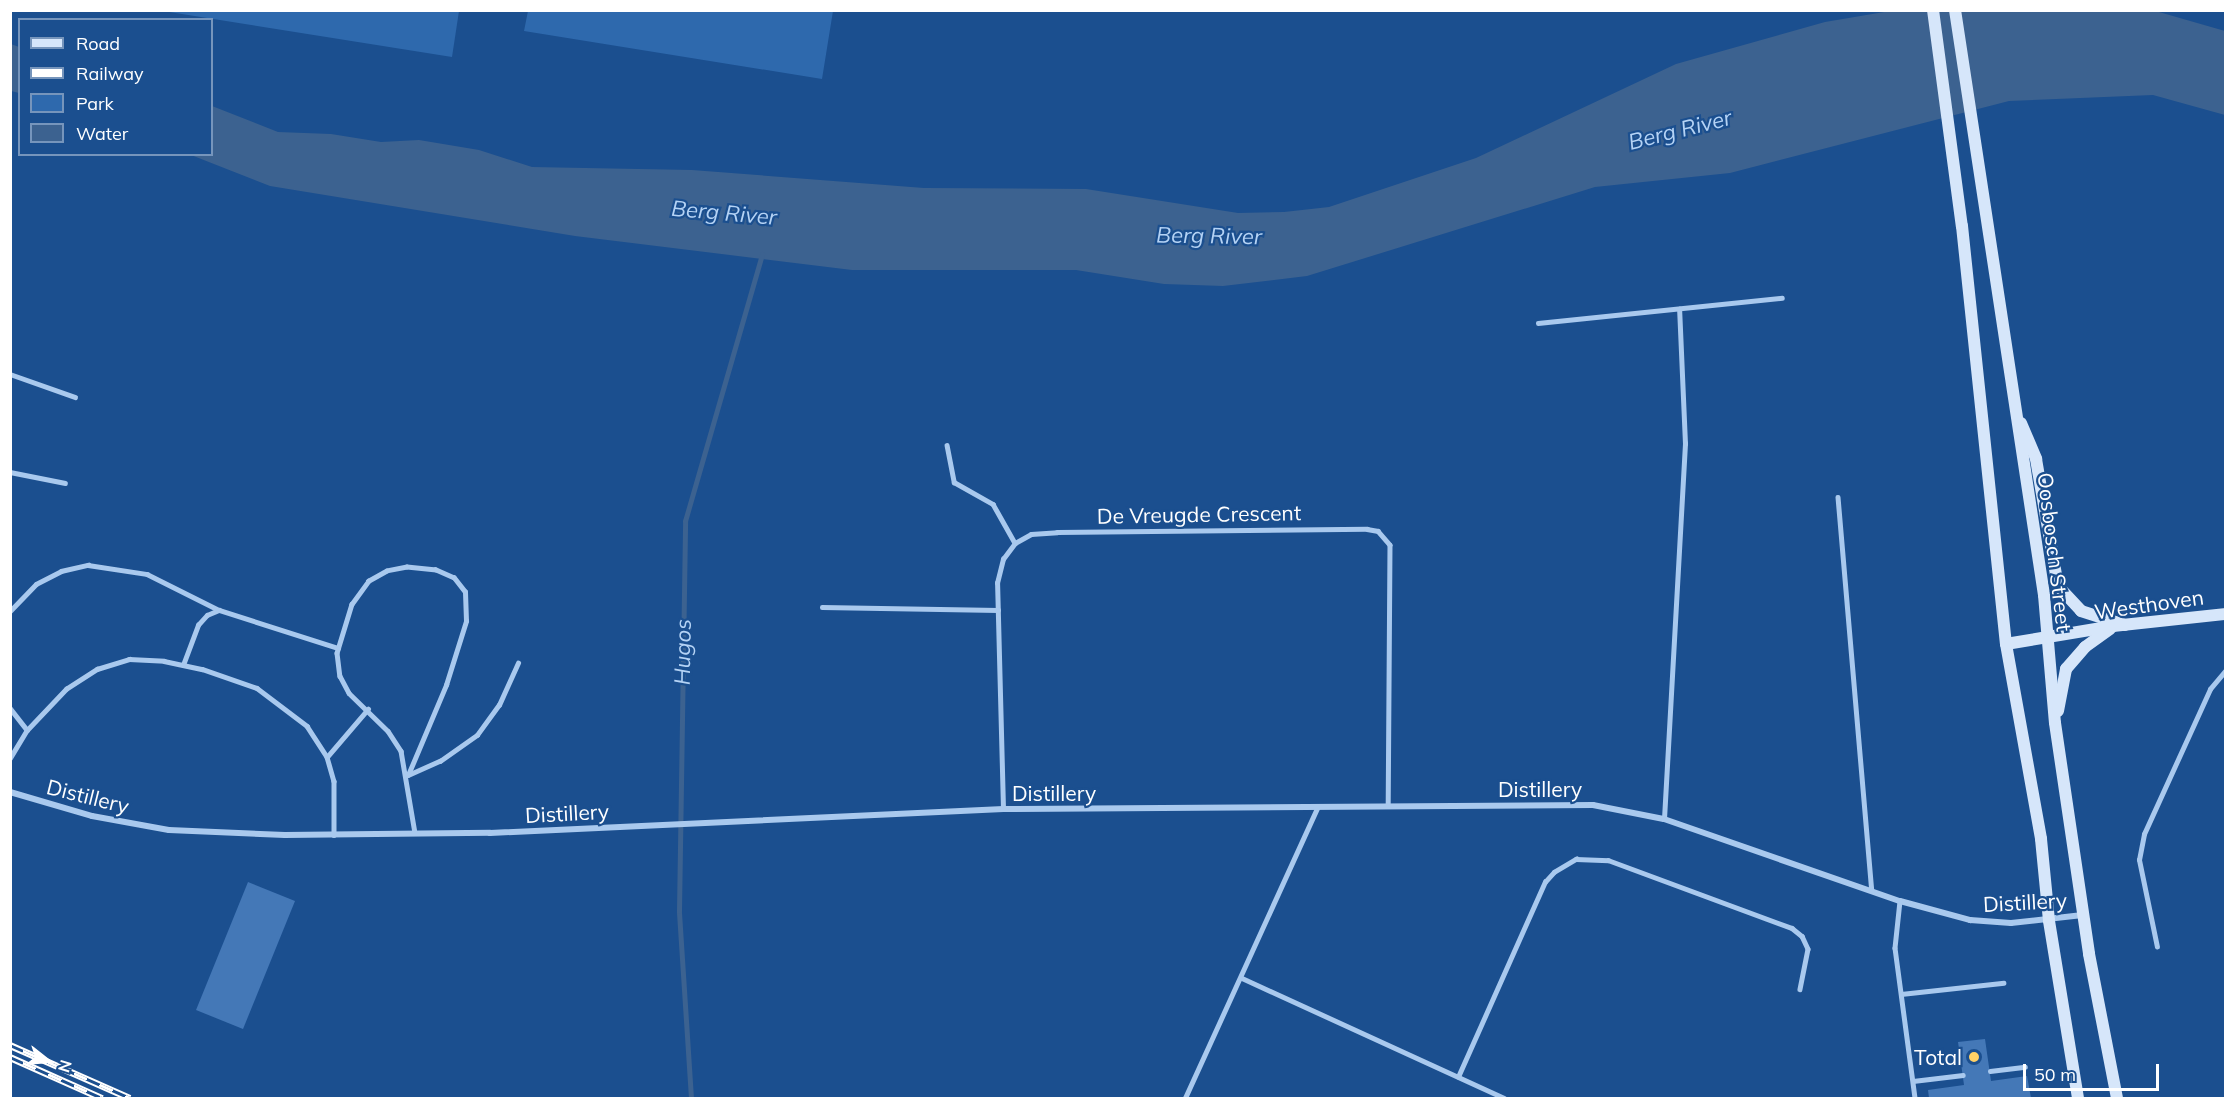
<!DOCTYPE html>
<style>
body{margin:0}
#map{position:relative;width:2236px;height:1109px;overflow:hidden;background:#1b4f8f;font-family:Mulish,sans-serif}
div>[style]{position:absolute}
.green>*{inset:0;background:#2e69ad}
.water>*{inset:0;background:#3c6290}
.stream>*{height:5px;margin:-2.5px;padding:0 2.5px;transform-origin:2.5px;border-radius:2.5px;background:#3c6290}
.building>*{inset:0;background:#4478b7}
.lane>*{height:4.5px;margin:-2.25px;padding:0 2.25px;transform-origin:2.25px;border-radius:2.25px;background:#a9c9ee}
.street>*{height:6px;margin:-3px;padding:0 3px;transform-origin:3px;border-radius:3px;background:#a9c9ee}
.secondary>*{height:12px;margin:-6px;padding:0 6px;transform-origin:6px;border-radius:6px;background:#d6e6fa}
.rail>*{height:7px;margin-top:-3.5px;transform-origin:0;background:repeating-linear-gradient(90deg,#1b4f8f 0 14px,#fff 0 28px);box-sizing:border-box;border-block:2px solid #fff}
.dots>*{width:16px;height:16px;translate:-50% -50%;box-sizing:border-box;border:3px solid #1b4f8f;border-radius:50%}
span{translate:-50% -50%;white-space:nowrap;text-align:center;line-height:1.15;-webkit-text-stroke:4.5px #1b4f8f;paint-order:stroke}
.street-label{font-size:21px;color:#fff}
.poi-label{font-size:21px;color:#fff}
.right{translate:-100% -50%;text-align:right}
.water-label{font-size:22px;color:#b5d3f5;font-style:italic}
.frame{position:absolute;inset:0;border:12px solid #fff;pointer-events:none}
.legend{position:absolute;left:18px;top:18px;width:195px;height:138px;box-sizing:border-box;background:#1b4f8f;border:2px solid #7695bc;margin:0;padding:8px 10px;list-style:none;font-size:18px;color:#fff}
.legend li{display:flex;align-items:center;gap:12px;height:30px}
.legend b{width:30px;border:2px solid #7695bc}
.north{position:absolute;left:18px;top:1031px;width:60px;height:60px;-webkit-text-stroke:4px #1b4f8f;paint-order:stroke;rotate:107deg;font-size:16px;font-weight:700;line-height:24px;text-align:center;color:#fff}
.north::after{content:'';display:block;margin:auto;width:21px;height:27px;background:#fff;clip-path:polygon(50% 0,100% 100%,50% 72%,0 100%)}
.scale{position:absolute;left:2023px;top:1064px;width:136px;height:27px;box-sizing:border-box;border:3px solid #fff;border-top:0;padding-left:8px;font-size:18px;line-height:21px;white-space:nowrap;color:#fff;-webkit-text-stroke:4px #1b4f8f;paint-order:stroke}
</style>
<div id="map">
<div class="green">
<i style="clip-path:polygon(163px 11px,459px 11px,452px 57px)"></i>
<i style="clip-path:polygon(528px 11px,528px 10px,833px 11px,822px 79px,524px 31px)"></i>
</div>
<div class="water">
<i style="clip-path:polygon(1896px 10px,2152px 10px,2225px 31px,2225px 115px,2153px 95px,2009px 101px,1730px 173px,1595px 187px,1307px 276px,1223px 286px,1164px 284px,1076px 270px,852px 270px,575px 236px,270px 186px,191px 155px,212px 154px,212px 106px,278px 132px,331px 134px,381px 142px,419px 140px,479px 150px,532px 167px,692px 170px,924px 188px,1086px 189px,1238px 213px,1284px 212px,1329px 207px,1476px 158px,1676px 64px,1825px 22px)"></i>
<i style="clip-path:polygon(11px 44px,19px 47px,19px 93px,11px 91px)"></i>
</div>
<div class="stream">
<i style="left:691px;top:1098px;width:187px;rotate:-93.7deg"></i>
<i style="left:679px;top:911px;width:390px;rotate:-89.1deg"></i>
<i style="left:685px;top:521px;width:278px;rotate:-73.9deg"></i>
</div>
<div class="building">
<i style="clip-path:polygon(248px 882px,295px 901px,243px 1029px,196px 1010px)"></i>
<i style="clip-path:polygon(1985px 1039px,1991px 1081px,2027px 1076px,2031px 1098px,1929px 1098px,1928px 1090px,1964px 1085px,1958px 1042px)"></i>
</div>
<div class="lane">
<i style="left:1538px;top:323px;width:245px;rotate:-5.9deg"></i>
<i style="left:10px;top:374px;width:69px;rotate:19.5deg"></i>
<i style="left:947px;top:445px;width:38px;rotate:79deg"></i>
<i style="left:954px;top:482px;width:45px;rotate:29.4deg"></i>
<i style="left:993px;top:504px;width:45px;rotate:60.6deg"></i>
<i style="left:10px;top:472px;width:56px;rotate:11.3deg"></i>
<i style="left:1838px;top:497px;width:395px;rotate:85.1deg"></i>
<i style="left:822px;top:607px;width:176px;rotate:1deg"></i>
<i style="left:10px;top:611px;width:37px;rotate:-46deg"></i>
<i style="left:36px;top:584px;width:28px;rotate:-27deg"></i>
<i style="left:61px;top:571px;width:28px;rotate:-13deg"></i>
<i style="left:88px;top:565px;width:60px;rotate:8.7deg"></i>
<i style="left:147px;top:574px;width:80px;rotate:26.6deg"></i>
<i style="left:183px;top:665px;width:43px;rotate:-69.4deg"></i>
<i style="left:198px;top:625px;width:13px;rotate:-48deg"></i>
<i style="left:207px;top:615px;width:13px;rotate:-23deg"></i>
<i style="left:219px;top:610px;width:125px;rotate:17.7deg"></i>
<i style="left:10px;top:708px;width:28px;rotate:52deg"></i>
<i style="left:327px;top:757px;width:63px;rotate:-49.5deg"></i>
<i style="left:10px;top:758px;width:33px;rotate:-59deg"></i>
<i style="left:27px;top:730px;width:57px;rotate:-46.4deg"></i>
<i style="left:66px;top:689px;width:37px;rotate:-33deg"></i>
<i style="left:97px;top:669px;width:34px;rotate:-17deg"></i>
<i style="left:129px;top:659px;width:35px;rotate:3deg"></i>
<i style="left:164px;top:661px;width:39px;rotate:12deg"></i>
<i style="left:202px;top:669px;width:58px;rotate:19.1deg"></i>
<i style="left:257px;top:688px;width:63px;rotate:37.2deg"></i>
<i style="left:307px;top:726px;width:37px;rotate:57deg"></i>
<i style="left:327px;top:757px;width:25px;rotate:74deg"></i>
<i style="left:334px;top:781px;width:54px;rotate:90deg"></i>
<i style="left:408px;top:775px;width:98px;rotate:-67.1deg"></i>
<i style="left:446px;top:685px;width:67px;rotate:-72.6deg"></i>
<i style="left:466px;top:621px;width:29px;rotate:-92deg"></i>
<i style="left:465px;top:592px;width:18px;rotate:-128deg"></i>
<i style="left:454px;top:578px;width:20px;rotate:-156deg"></i>
<i style="left:436px;top:570px;width:29px;rotate:-174deg"></i>
<i style="left:407px;top:567px;width:20px;rotate:169deg"></i>
<i style="left:387px;top:571px;width:21px;rotate:151deg"></i>
<i style="left:369px;top:581px;width:29px;rotate:126deg"></i>
<i style="left:352px;top:604px;width:51px;rotate:107deg"></i>
<i style="left:337px;top:653px;width:23px;rotate:83deg"></i>
<i style="left:340px;top:676px;width:19px;rotate:62deg"></i>
<i style="left:349px;top:693px;width:54px;rotate:44.3deg"></i>
<i style="left:388px;top:731px;width:24px;rotate:57deg"></i>
<i style="left:401px;top:751px;width:83px;rotate:80.3deg"></i>
<i style="left:408px;top:775px;width:35px;rotate:-24deg"></i>
<i style="left:440px;top:761px;width:45px;rotate:-35.1deg"></i>
<i style="left:477px;top:735px;width:37px;rotate:-54deg"></i>
<i style="left:499px;top:705px;width:46px;rotate:-65.7deg"></i>
<i style="left:1003px;top:809px;width:226px;rotate:-91.5deg"></i>
<i style="left:997px;top:583px;width:25px;rotate:-76deg"></i>
<i style="left:1003px;top:559px;width:20px;rotate:-53deg"></i>
<i style="left:1015px;top:543px;width:18px;rotate:-29deg"></i>
<i style="left:1031px;top:534px;width:26px;rotate:-4deg"></i>
<i style="left:1057px;top:532px;width:310px;rotate:-0.6deg"></i>
<i style="left:1367px;top:529px;width:11px;rotate:10deg"></i>
<i style="left:1378px;top:531px;width:18px;rotate:49deg"></i>
<i style="left:1390px;top:545px;width:261px;rotate:90.4deg"></i>
<i style="left:1664px;top:819px;width:376px;rotate:-86.8deg"></i>
<i style="left:1685px;top:444px;width:135px;rotate:-92.5deg"></i>
<i style="left:1900px;top:901px;width:47px;rotate:96.1deg"></i>
<i style="left:1895px;top:948px;width:151px;rotate:82.4deg"></i>
<i style="left:2157px;top:947px;width:89px;rotate:-101.7deg"></i>
<i style="left:2139px;top:860px;width:26px;rotate:-79deg"></i>
<i style="left:2144px;top:834px;width:159px;rotate:-65.5deg"></i>
<i style="left:2210px;top:689px;width:25px;rotate:-50deg"></i>
<i style="left:1242px;top:978px;width:288px;rotate:24.6deg"></i>
<i style="left:1901px;top:994px;width:103px;rotate:-6.2deg"></i>
<i style="left:1990px;top:1071px;width:35px;rotate:-7deg"></i>
<i style="left:1458px;top:1077px;width:214px;rotate:-66deg"></i>
<i style="left:1545px;top:882px;width:13px;rotate:-48deg"></i>
<i style="left:1554px;top:872px;width:26px;rotate:-31deg"></i>
<i style="left:1576px;top:859px;width:32px;rotate:2deg"></i>
<i style="left:1608px;top:860px;width:196px;rotate:20.3deg"></i>
<i style="left:1792px;top:928px;width:13px;rotate:39deg"></i>
<i style="left:1802px;top:936px;width:14px;rotate:65deg"></i>
<i style="left:1808px;top:949px;width:41px;rotate:101.3deg"></i>
<i style="left:1913px;top:1081px;width:50px;rotate:-6.8deg"></i>
<i style="left:1185px;top:1098px;width:319px;rotate:-65.5deg"></i>
</div>
<div class="street">
<i style="left:10px;top:792px;width:85px;rotate:16.3deg"></i>
<i style="left:92px;top:816px;width:78px;rotate:10.3deg"></i>
<i style="left:169px;top:830px;width:116px;rotate:2.5deg"></i>
<i style="left:285px;top:835px;width:205px;rotate:-0.6deg"></i>
<i style="left:490px;top:833px;width:514px;rotate:-2.68deg"></i>
<i style="left:1003px;top:809px;width:590px;rotate:-0.39deg"></i>
<i style="left:1593px;top:805px;width:72px;rotate:11.2deg"></i>
<i style="left:1664px;top:819px;width:250px;rotate:19.2deg"></i>
<i style="left:1900px;top:901px;width:73px;rotate:15.2deg"></i>
<i style="left:1970px;top:920px;width:41px;rotate:4.2deg"></i>
<i style="left:2011px;top:923px;width:72px;rotate:-6.3deg"></i>
</div>
<div class="secondary">
<i style="left:1933px;top:10px;width:218px;rotate:82.4deg"></i>
<i style="left:1962px;top:226px;width:420px;rotate:84deg"></i>
<i style="left:2006px;top:644px;width:198px;rotate:79.8deg"></i>
<i style="left:2041px;top:839px;width:82px;rotate:84.4deg"></i>
<i style="left:2049px;top:921px;width:179px;rotate:80.7deg"></i>
<i style="left:1955px;top:10px;width:592px;rotate:81.35deg"></i>
<i style="left:2044px;top:595px;width:128px;rotate:85.1deg"></i>
<i style="left:2055px;top:723px;width:233px;rotate:81.6deg"></i>
<i style="left:2089px;top:954px;width:147px;rotate:79deg"></i>
<i style="left:2021px;top:423px;width:39px;rotate:67deg"></i>
<i style="left:2036px;top:459px;width:129px;rotate:80.2deg"></i>
<i style="left:2058px;top:586px;width:34px;rotate:47deg"></i>
<i style="left:2081px;top:611px;width:46px;rotate:17.7deg"></i>
<i style="left:2006px;top:644px;width:109px;rotate:-9.5deg"></i>
<i style="left:2113px;top:626px;width:114px;rotate:-6.1deg"></i>
<i style="left:2058px;top:711px;width:43px;rotate:-79.2deg"></i>
<i style="left:2066px;top:669px;width:29px;rotate:-49deg"></i>
<i style="left:2085px;top:647px;width:31px;rotate:-36deg"></i>
</div>
<div class="rail">
<i style="left:10px;top:1045px;width:131px;rotate:23.8deg"></i>
<i style="left:10px;top:1057px;width:101px;rotate:24deg"></i>
</div>
<div class="dots">
<i style="left:1974px;top:1057px;background:#ffd166"></i>
</div>
<div class="street-label">
<span style="left:1199px;top:514px;rotate:-1deg">De Vreugde Crescent</span>
<span style="left:2055px;top:552px;rotate:83deg">Oosbosch Street</span>
<span style="left:2149px;top:604px;rotate:-8deg">Westhoven</span>
<span style="left:1540px;top:789px">Distillery</span>
<span style="left:1054px;top:793px">Distillery</span>
<span style="left:88px;top:796px;rotate:14deg">Distillery</span>
<span style="left:567px;top:813px;rotate:-3deg">Distillery</span>
<span style="left:2025px;top:902px;rotate:-3deg">Distillery</span>
</div>
<div class="poi-label">
<span class="right" style="left:1962px;top:1057px">Total</span>
</div>
<div class="water-label">
<span style="left:1680px;top:130px;rotate:-14deg">Berg River</span>
<span style="left:724px;top:213px;rotate:5deg">Berg River</span>
<span style="left:1209px;top:236px;rotate:1deg">Berg River</span>
<span style="left:683px;top:652px;rotate:-89deg">Hugos</span>
</div>
<div class="frame"></div>
<ul class="legend">
<li><b style="height:8px;background:#d6e6fa"></b>Road</li>
<li><b style="height:8px;background:#fff"></b>Railway</li>
<li><b style="height:16px;background:#2e69ad"></b>Park</li>
<li><b style="height:16px;background:#3c6290"></b>Water</li>
</ul>
<div class="north">N</div>
<div class="scale">50 m</div>
</div>
